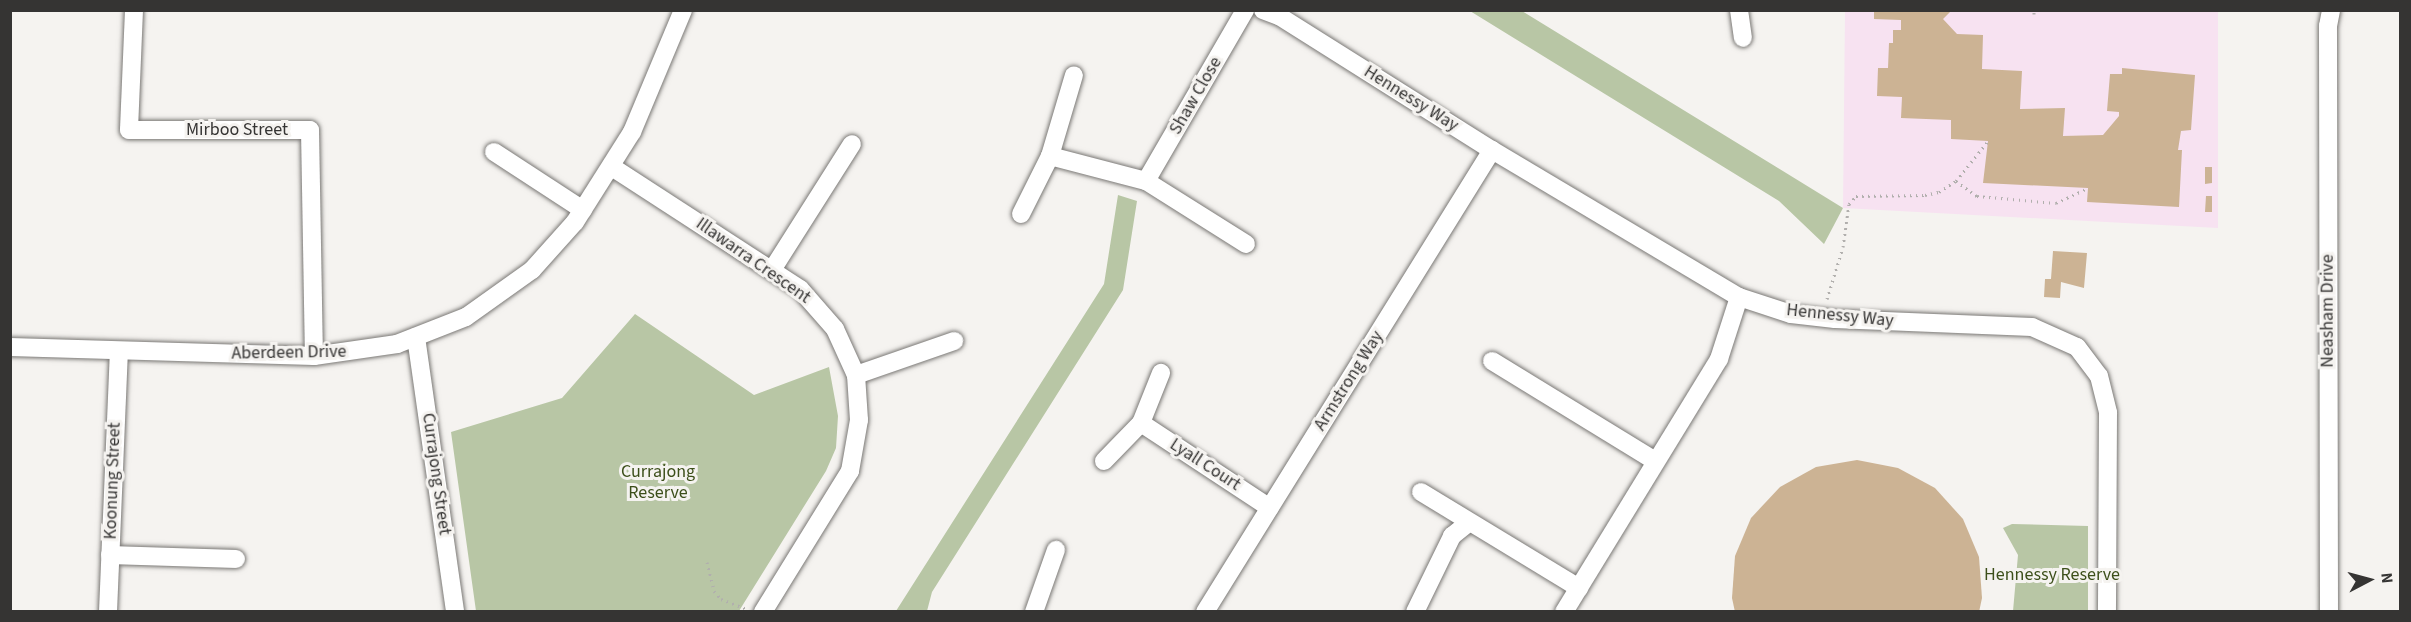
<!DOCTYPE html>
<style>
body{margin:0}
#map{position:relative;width:2411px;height:622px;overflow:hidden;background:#f5f3f0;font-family:"Source Sans 3",sans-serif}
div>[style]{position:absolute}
.education>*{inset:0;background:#f7e2f1}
.green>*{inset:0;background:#b8c6a5}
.building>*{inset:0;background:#ccb394}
.path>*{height:3px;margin-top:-1.5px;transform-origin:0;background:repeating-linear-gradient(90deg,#b1afad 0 1.5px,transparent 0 6px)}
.roads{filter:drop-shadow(0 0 2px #7a7875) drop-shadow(0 0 2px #7a7875)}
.minor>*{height:18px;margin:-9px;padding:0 9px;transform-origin:9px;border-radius:9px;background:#fff}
span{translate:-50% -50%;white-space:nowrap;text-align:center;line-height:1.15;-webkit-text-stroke:6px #f5f3f0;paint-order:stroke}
.street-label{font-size:18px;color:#353433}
.park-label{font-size:18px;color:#3c4f1a}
.frame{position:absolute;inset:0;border:12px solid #353433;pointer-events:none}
.north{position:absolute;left:2339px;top:550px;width:60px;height:60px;-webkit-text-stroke:4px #f5f3f0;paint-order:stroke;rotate:84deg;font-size:16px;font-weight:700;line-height:24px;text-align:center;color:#353433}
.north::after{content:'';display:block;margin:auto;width:21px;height:27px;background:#353433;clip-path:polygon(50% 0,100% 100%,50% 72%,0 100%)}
</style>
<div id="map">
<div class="education">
<i style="clip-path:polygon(1845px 11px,2218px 11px,2218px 228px,1843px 208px)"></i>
</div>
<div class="green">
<i style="clip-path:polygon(1470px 11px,1522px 11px,1843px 208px,1824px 244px,1779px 201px)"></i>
<i style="clip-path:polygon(1118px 195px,1137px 201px,1123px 290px,932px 592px,927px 611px,896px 611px,1104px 284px)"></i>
<i style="clip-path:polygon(635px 314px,754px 395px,829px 367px,838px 416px,836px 448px,826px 471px,739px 611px,476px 611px,451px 432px,562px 398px)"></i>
<i style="clip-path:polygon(2012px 524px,2088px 526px,2088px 611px,2013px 611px,2018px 555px,2003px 528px)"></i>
</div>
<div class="building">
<i style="clip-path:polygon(1874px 10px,1952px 10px,1943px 19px,1957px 34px,1983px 35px,1982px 69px,2022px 71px,2020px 109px,2065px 108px,2063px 136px,2103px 135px,2119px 116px,2119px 112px,2107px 111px,2110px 74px,2122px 74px,2122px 68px,2195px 75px,2191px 130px,2181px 131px,2178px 150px,2182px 150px,2179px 207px,2087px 202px,2088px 188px,1983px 183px,1988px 141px,1951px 139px,1951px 120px,1901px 118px,1902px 97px,1877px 96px,1878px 68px,1888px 68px,1889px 43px,1893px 43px,1893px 30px,1901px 30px,1901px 20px,1874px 19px)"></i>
<i style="clip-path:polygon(2205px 167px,2212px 167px,2212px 183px,2205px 184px)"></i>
<i style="clip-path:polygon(2206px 196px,2212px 196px,2212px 212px,2205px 212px)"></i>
<i style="clip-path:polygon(2053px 251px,2087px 253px,2084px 288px,2061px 282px,2060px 298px,2044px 297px,2045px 279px,2051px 279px)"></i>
<i style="clip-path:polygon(1857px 460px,1898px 468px,1935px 488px,1963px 519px,1979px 557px,1982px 598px,1979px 612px,1735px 612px,1732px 598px,1735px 556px,1751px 518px,1780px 487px,1816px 467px)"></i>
</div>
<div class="path">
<i style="left:2034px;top:14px;width:4px;rotate:-90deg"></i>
<i style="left:1956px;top:181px;width:51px;rotate:-51.3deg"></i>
<i style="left:1827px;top:299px;width:54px;rotate:-72.9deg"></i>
<i style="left:1843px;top:247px;width:43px;rotate:-82.1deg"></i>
<i style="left:1849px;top:204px;width:11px;rotate:-49deg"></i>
<i style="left:1856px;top:196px;width:69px;rotate:-0.8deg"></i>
<i style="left:1925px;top:195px;width:14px;rotate:-12deg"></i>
<i style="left:1939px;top:192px;width:20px;rotate:-33deg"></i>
<i style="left:1956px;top:181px;width:26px;rotate:36deg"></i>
<i style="left:1977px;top:196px;width:79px;rotate:5.1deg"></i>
<i style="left:2056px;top:203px;width:35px;rotate:-25deg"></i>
<i style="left:707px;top:562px;width:30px;rotate:76deg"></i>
<i style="left:714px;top:591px;width:11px;rotate:49deg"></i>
<i style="left:721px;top:599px;width:26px;rotate:21deg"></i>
</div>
<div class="roads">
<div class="minor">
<i style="left:134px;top:10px;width:120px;rotate:92.4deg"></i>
<i style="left:129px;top:130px;width:181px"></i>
<i style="left:310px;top:130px;width:226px;rotate:89deg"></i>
<i style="left:1263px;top:10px;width:17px;rotate:21deg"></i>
<i style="left:1279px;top:16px;width:252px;rotate:32.2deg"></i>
<i style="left:1492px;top:150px;width:287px;rotate:30.8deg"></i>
<i style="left:1739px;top:297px;width:55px;rotate:18.1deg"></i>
<i style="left:1791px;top:314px;width:44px;rotate:6.5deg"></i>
<i style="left:1835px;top:319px;width:197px;rotate:2.3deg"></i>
<i style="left:2032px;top:327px;width:49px;rotate:24deg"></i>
<i style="left:2077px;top:347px;width:36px;rotate:53deg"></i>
<i style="left:2099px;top:376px;width:38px;rotate:76deg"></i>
<i style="left:2108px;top:413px;width:199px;rotate:90.3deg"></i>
<i style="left:1739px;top:10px;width:28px;rotate:82deg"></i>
<i style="left:494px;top:152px;width:106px;rotate:33.1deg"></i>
<i style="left:1050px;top:156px;width:99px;rotate:14.6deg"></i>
<i style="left:1146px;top:181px;width:198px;rotate:-59.9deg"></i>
<i style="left:612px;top:167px;width:224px;rotate:33deg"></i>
<i style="left:800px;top:289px;width:53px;rotate:48.8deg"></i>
<i style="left:835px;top:329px;width:51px;rotate:65.5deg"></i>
<i style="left:856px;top:375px;width:45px;rotate:86.2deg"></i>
<i style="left:859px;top:420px;width:52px;rotate:100deg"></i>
<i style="left:850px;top:471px;width:166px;rotate:121.7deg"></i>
<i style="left:1146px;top:181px;width:118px;rotate:32.2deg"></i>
<i style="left:1021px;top:214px;width:65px;rotate:-63.4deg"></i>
<i style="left:1050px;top:156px;width:84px;rotate:-73.5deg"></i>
<i style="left:772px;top:270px;width:149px;rotate:-57.6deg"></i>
<i style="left:416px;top:337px;width:278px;rotate:81.9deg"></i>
<i style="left:10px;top:347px;width:304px;rotate:1.7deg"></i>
<i style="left:314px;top:356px;width:84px;rotate:-8.2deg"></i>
<i style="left:397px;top:344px;width:74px;rotate:-21.4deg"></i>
<i style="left:466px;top:317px;width:81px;rotate:-35.5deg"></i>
<i style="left:532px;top:270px;width:64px;rotate:-48.1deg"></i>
<i style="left:575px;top:222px;width:107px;rotate:-57.7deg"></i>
<i style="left:632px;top:132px;width:132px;rotate:-67.3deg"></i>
<i style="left:1492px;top:361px;width:191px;rotate:31.5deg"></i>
<i style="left:856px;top:375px;width:104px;rotate:-19.1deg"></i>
<i style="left:1141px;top:423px;width:154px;rotate:33.4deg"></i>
<i style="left:1104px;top:461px;width:53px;rotate:-45.8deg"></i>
<i style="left:1141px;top:423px;width:54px;rotate:-68.2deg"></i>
<i style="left:1421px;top:492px;width:185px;rotate:31.3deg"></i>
<i style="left:110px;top:555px;width:126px;rotate:1.8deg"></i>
<i style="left:108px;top:612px;width:261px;rotate:-87.6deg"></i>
<i style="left:1034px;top:612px;width:66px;rotate:-70.5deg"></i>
<i style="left:1205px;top:612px;width:544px;rotate:-58.15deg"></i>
<i style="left:1415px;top:612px;width:85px;rotate:-64deg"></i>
<i style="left:1452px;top:536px;width:22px;rotate:-39deg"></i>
<i style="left:1564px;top:612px;width:297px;rotate:-58.5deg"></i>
<i style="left:1719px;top:359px;width:65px;rotate:-72.1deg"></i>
<i style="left:2329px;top:612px;width:586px;rotate:-90.1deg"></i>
<i style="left:2328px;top:26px;width:16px;rotate:-79deg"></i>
</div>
</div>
<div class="street-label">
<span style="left:1196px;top:96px;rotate:-60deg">Shaw Close</span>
<span style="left:1411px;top:99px;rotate:32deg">Hennessy Way</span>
<span style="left:237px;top:130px">Mirboo Street</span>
<span style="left:753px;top:261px;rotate:35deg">Illawarra Crescent</span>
<span style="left:2328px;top:311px;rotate:-90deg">Neasham Drive</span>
<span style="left:1840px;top:316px;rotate:6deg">Hennessy Way</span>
<span style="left:289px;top:353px;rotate:-1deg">Aberdeen Drive</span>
<span style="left:1349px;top:381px;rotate:-58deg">Armstrong Way</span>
<span style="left:1205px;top:465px;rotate:33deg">Lyall Court</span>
<span style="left:436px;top:474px;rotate:82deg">Currajong Street</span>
<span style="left:113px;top:481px;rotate:-88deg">Koonung Street</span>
</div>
<div class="park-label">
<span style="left:658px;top:483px">Currajong<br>Reserve</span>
<span style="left:2052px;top:575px">Hennessy Reserve</span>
</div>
<div class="frame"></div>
<div class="north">N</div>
</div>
